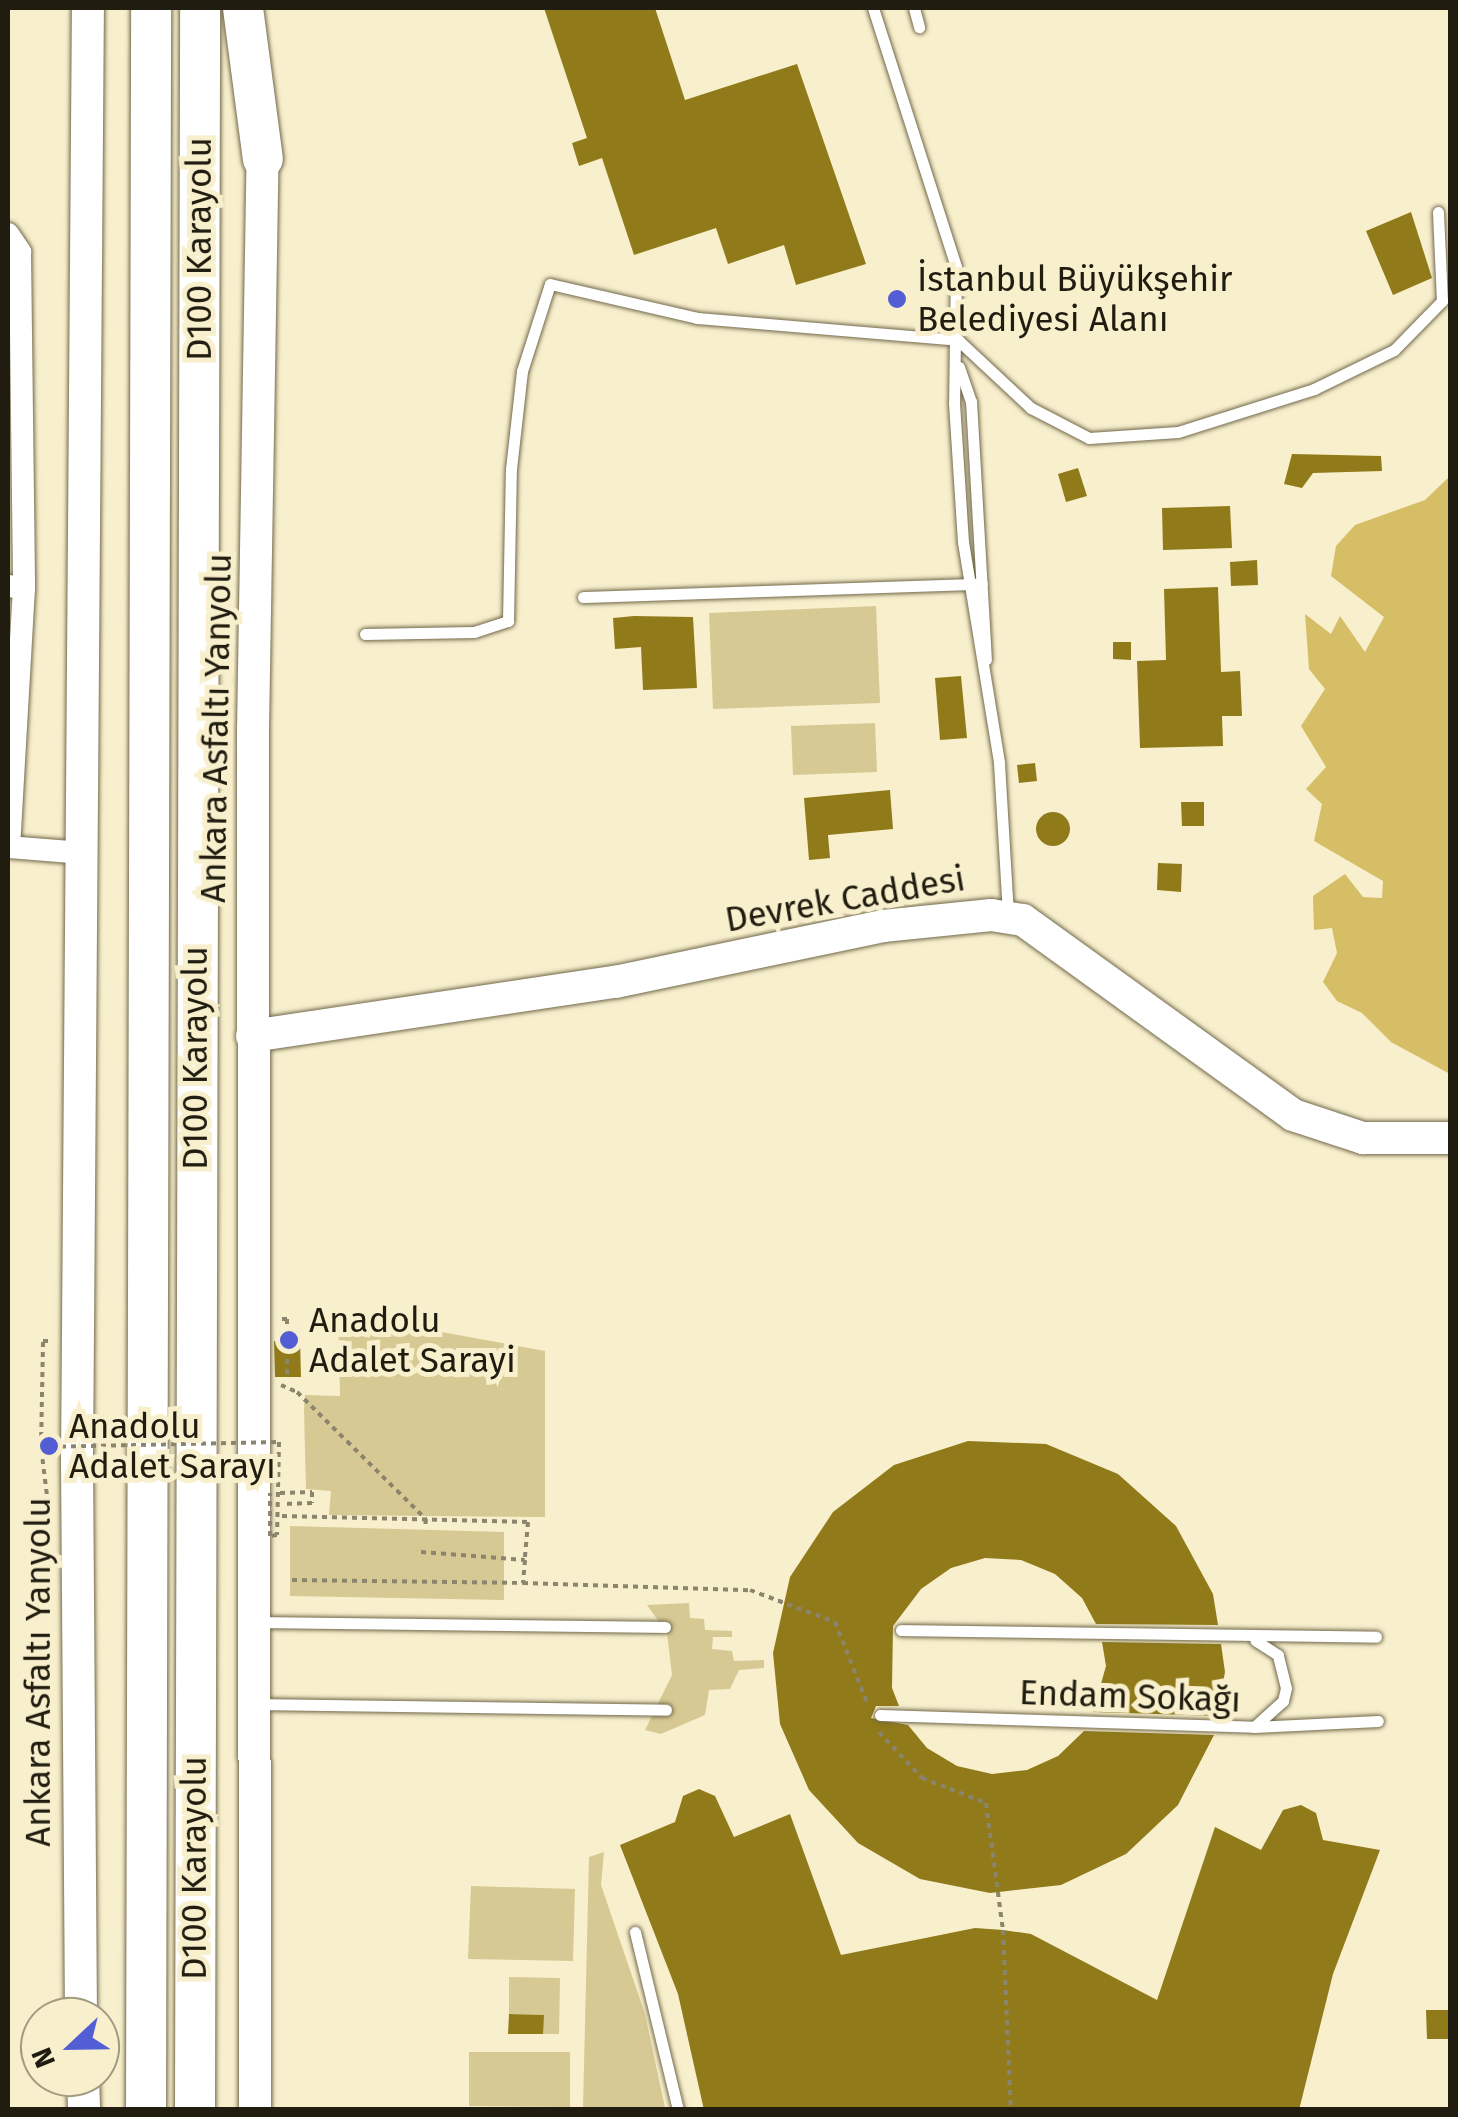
<!DOCTYPE html>
<meta charset="utf-8">
<style>
body{margin:0}
#map{position:relative;width:1458px;height:2117px;overflow:hidden;background:#f8efcd;font-family:"Fira Sans",sans-serif}
div>[style]{position:absolute}
.green>*{inset:0;background:#d7c993}
.water>*{inset:0;background:#d5be66}
.building>*{inset:0;background:#907a19}
.round{border-radius:50%}
.path>*{height:4px;margin-top:-2px;transform-origin:0;background:repeating-linear-gradient(90deg,#8b856d 0 5px,transparent 0 10px)}
.roads{filter:drop-shadow(0 0 2px #71694b) drop-shadow(0 0 2px #71694b)}
.lane>*{height:11px;margin:-5.5px;padding:0 5.5px;transform-origin:5.5px;border-radius:5.5px;background:#fff}
.street>*{height:22px;margin:-11px;padding:0 11px;transform-origin:11px;border-radius:11px;background:#fff}
.secondary>*{height:32px;margin:-16px;padding:0 16px;transform-origin:16px;border-radius:16px;background:#fff}
.highway>*{height:40px;margin:-20px;padding:0 20px;transform-origin:20px;border-radius:20px;background:#fff}
.path-bridge>*{height:4px;margin-top:-2px;transform-origin:0;background:repeating-linear-gradient(90deg,#8b856d 0 5px,transparent 0 10px)}
.dots>*{width:28px;height:28px;translate:-50% -50%;box-sizing:border-box;border:5px solid #f8efcd;border-radius:50%}
span{translate:-50% -50%;white-space:nowrap;text-align:center;line-height:1.15;-webkit-text-stroke:10px #f8efcd;paint-order:stroke}
.street-label{font-size:35px;color:#201d10}
.poi-label{font-size:35px;color:#201d10}
.left{translate:0 -50%;text-align:left}
.frame{position:absolute;inset:0;border:10px solid #201d10;pointer-events:none}
.north{position:absolute;left:20px;top:1997px;width:100px;height:100px;box-sizing:border-box;background:#f8efcd;border:2px solid #a29b81;border-radius:50%;rotate:248deg;font-size:28px;font-weight:700;line-height:40px;text-align:center;color:#201d10}
.north::after{content:'';display:block;margin:auto;width:35px;height:45px;background:#545ed4;clip-path:polygon(50% 0,100% 100%,50% 72%,0 100%)}
</style>
<div id="map">
<div class="green">
<i style="clip-path:polygon(876px 606px,880px 703px,713px 709px,709px 613px)"></i>
<i style="clip-path:polygon(875px 723px,877px 772px,793px 775px,791px 726px)"></i>
<i style="clip-path:polygon(338px 1313px,545px 1351px,545px 1517px,329px 1515px,331px 1491px,306px 1489px,304px 1411px,305px 1395px,340px 1396px)"></i>
<i style="clip-path:polygon(290px 1526px,504px 1532px,504px 1600px,290px 1596px)"></i>
<i style="clip-path:polygon(689px 1603px,690px 1618px,704px 1619px,705px 1630px,732px 1631px,732px 1637px,713px 1637px,712px 1649px,732px 1651px,734px 1661px,764px 1660px,764px 1668px,739px 1670px,730px 1689px,709px 1690px,705px 1715px,661px 1734px,645px 1730px,672px 1675px,667px 1633px,647px 1605px)"></i>
<i style="clip-path:polygon(604px 1852px,601px 1885px,645px 2014px,665px 2108px,583px 2107px,589px 1857px)"></i>
<i style="clip-path:polygon(471px 1886px,575px 1889px,573px 1961px,468px 1959px)"></i>
<i style="clip-path:polygon(509px 1977px,560px 1978px,559px 2034px,543px 2034px,543px 2015px,509px 2014px)"></i>
<i style="clip-path:polygon(469px 2052px,570px 2052px,570px 2107px,469px 2106px)"></i>
</div>
<div class="water">
<i style="clip-path:polygon(1450px 476px,1450px 1074px,1391px 1042px,1362px 1013px,1337px 1001px,1323px 982px,1337px 953px,1332px 928px,1314px 930px,1313px 896px,1345px 874px,1363px 897px,1382px 898px,1383px 881px,1314px 841px,1322px 804px,1306px 789px,1326px 767px,1301px 726px,1325px 689px,1309px 669px,1305px 614px,1331px 634px,1340px 616px,1365px 652px,1384px 617px,1331px 576px,1336px 546px,1355px 525px,1425px 500px)"></i>
</div>
<div class="building">
<i style="clip-path:polygon(544px 8px,655px 8px,685px 100px,797px 64px,866px 264px,796px 285px,784px 245px,728px 264px,716px 228px,634px 255px,602px 158px,579px 166px,572px 143px,587px 138px)"></i>
<i style="clip-path:polygon(1411px 212px,1432px 278px,1393px 295px,1366px 231px)"></i>
<i style="clip-path:polygon(1292px 454px,1381px 456px,1382px 471px,1313px 473px,1302px 488px,1284px 484px)"></i>
<i style="clip-path:polygon(1078px 468px,1087px 496px,1066px 502px,1058px 474px)"></i>
<i style="clip-path:polygon(1230px 506px,1232px 548px,1163px 550px,1162px 508px)"></i>
<i style="clip-path:polygon(1257px 560px,1258px 585px,1231px 586px,1230px 562px)"></i>
<i style="clip-path:polygon(1218px 587px,1221px 672px,1240px 671px,1242px 716px,1222px 716px,1223px 746px,1140px 748px,1137px 661px,1166px 660px,1164px 589px)"></i>
<i style="clip-path:polygon(634px 616px,693px 617px,697px 688px,643px 690px,641px 647px,615px 649px,613px 618px)"></i>
<i style="clip-path:polygon(1113px 642px,1131px 642px,1131px 660px,1113px 659px)"></i>
<i style="clip-path:polygon(961px 676px,967px 738px,940px 740px,935px 678px)"></i>
<i style="clip-path:polygon(1035px 763px,1037px 781px,1019px 783px,1017px 765px)"></i>
<i style="clip-path:polygon(890px 790px,893px 829px,828px 835px,830px 858px,809px 860px,804px 798px)"></i>
<i style="clip-path:polygon(1181px 802px,1204px 802px,1204px 826px,1182px 826px)"></i>
<i class="round" style="left:1036px;top:812px;width:34px;height:34px"></i>
<i style="clip-path:polygon(1158px 863px,1182px 864px,1181px 892px,1157px 890px)"></i>
<i style="clip-path:polygon(274px 1341px,300px 1341px,301px 1377px,275px 1377px)"></i>
<i style="clip-path:polygon(968px 1441px,1046px 1444px,1118px 1474px,1176px 1526px,1213px 1594px,1218px 1625px,1096px 1624px,1082px 1598px,1055px 1574px,1021px 1560px,985px 1558px,951px 1568px,921px 1589px,893px 1626px,892px 1688px,899px 1706px,876px 1706px,871px 1718px,908px 1725px,927px 1748px,957px 1766px,992px 1774px,1027px 1770px,1058px 1756px,1084px 1731px,1214px 1735px,1178px 1805px,1126px 1854px,1061px 1885px,990px 1893px,920px 1879px,858px 1843px,809px 1790px,780px 1724px,773px 1653px,790px 1577px,833px 1512px,894px 1465px)"></i>
<i style="clip-path:polygon(1102px 1642px,1221px 1644px,1225px 1672px,1217px 1716px,1093px 1712px,1106px 1666px)"></i>
<i style="clip-path:polygon(699px 1789px,715px 1796px,734px 1837px,790px 1814px,841px 1955px,975px 1928px,1003px 1930px,1031px 1934px,1157px 2000px,1215px 1827px,1261px 1850px,1283px 1810px,1301px 1805px,1316px 1813px,1323px 1840px,1380px 1850px,1333px 1974px,1299px 2110px,704px 2110px,678px 1994px,620px 1845px,675px 1822px,683px 1796px)"></i>
<i style="clip-path:polygon(1426px 2010px,1450px 2010px,1450px 2039px,1427px 2039px)"></i>
<i style="clip-path:polygon(509px 2014px,544px 2015px,543px 2034px,508px 2034px)"></i>
</div>
<div class="path">
<i style="left:282px;top:1319px;width:5px"></i>
<i style="left:287px;top:1319px;width:58px;rotate:90deg"></i>
<i style="left:281px;top:1385px;width:17px;rotate:24deg"></i>
<i style="left:297px;top:1392px;width:181px;rotate:44.6deg"></i>
<i style="left:426px;top:1519px;width:9px;rotate:96deg"></i>
<i style="left:280px;top:1493px;width:32px;rotate:-2deg"></i>
<i style="left:312px;top:1492px;width:11px;rotate:90deg"></i>
<i style="left:312px;top:1503px;width:30px;rotate:178deg"></i>
<i style="left:48px;top:1504px;width:57px;rotate:-97deg"></i>
<i style="left:41px;top:1447px;width:106px;rotate:-88.9deg"></i>
<i style="left:43px;top:1341px;width:7px"></i>
<i style="left:282px;top:1516px;width:246px;rotate:1.4deg"></i>
<i style="left:528px;top:1522px;width:38px;rotate:95deg"></i>
<i style="left:421px;top:1552px;width:104px;rotate:4.4deg"></i>
<i style="left:525px;top:1560px;width:23px;rotate:95deg"></i>
<i style="left:523px;top:1583px;width:227px;rotate:1.8deg"></i>
<i style="left:750px;top:1590px;width:91px;rotate:20.6deg"></i>
<i style="left:835px;top:1622px;width:89px;rotate:68.3deg"></i>
<i style="left:292px;top:1580px;width:231px;rotate:0.7deg"></i>
<i style="left:879px;top:1732px;width:63px;rotate:46.9deg"></i>
<i style="left:922px;top:1778px;width:69px;rotate:21.3deg"></i>
<i style="left:986px;top:1803px;width:128px;rotate:82.4deg"></i>
<i style="left:1003px;top:1930px;width:180px;rotate:87.5deg"></i>
</div>
<div class="roads">
<div class="lane">
<i style="left:873px;top:8px;width:272px;rotate:72.2deg"></i>
<i style="left:956px;top:267px;width:136px;rotate:90.8deg"></i>
<i style="left:954px;top:403px;width:139px;rotate:86.3deg"></i>
<i style="left:963px;top:542px;width:224px;rotate:80.7deg"></i>
<i style="left:999px;top:763px;width:151px;rotate:86.6deg"></i>
<i style="left:914px;top:8px;width:20px;rotate:75deg"></i>
<i style="left:959px;top:367px;width:36px;rotate:71deg"></i>
<i style="left:971px;top:401px;width:259px;rotate:86.7deg"></i>
<i style="left:583px;top:597px;width:399px;rotate:-1.9deg"></i>
<i style="left:365px;top:634px;width:109px;rotate:-1.1deg"></i>
<i style="left:474px;top:632px;width:36px;rotate:-18deg"></i>
<i style="left:508px;top:621px;width:152px;rotate:-88.9deg"></i>
<i style="left:511px;top:469px;width:99px;rotate:-83.6deg"></i>
<i style="left:522px;top:371px;width:91px;rotate:-72.2deg"></i>
<i style="left:550px;top:284px;width:151px;rotate:13deg"></i>
<i style="left:697px;top:318px;width:262px;rotate:4.8deg"></i>
<i style="left:958px;top:340px;width:100px;rotate:43deg"></i>
<i style="left:1031px;top:408px;width:65px;rotate:27.3deg"></i>
<i style="left:1089px;top:438px;width:89px;rotate:-3.9deg"></i>
<i style="left:1178px;top:432px;width:143px;rotate:-17.5deg"></i>
<i style="left:1314px;top:389px;width:89px;rotate:-26deg"></i>
<i style="left:1394px;top:350px;width:69px;rotate:-45.6deg"></i>
<i style="left:1442px;top:301px;width:89px;rotate:-92.6deg"></i>
<i style="left:260px;top:1622px;width:405px;rotate:0.7deg"></i>
<i style="left:901px;top:1630px;width:475px;rotate:0.8deg"></i>
<i style="left:258px;top:1704px;width:408px;rotate:0.8deg"></i>
<i style="left:880px;top:1715px;width:374px;rotate:1.8deg"></i>
<i style="left:1254px;top:1727px;width:124px;rotate:-2.8deg"></i>
<i style="left:1254px;top:1727px;width:39px;rotate:-42deg"></i>
<i style="left:1283px;top:1701px;width:13px;rotate:-77deg"></i>
<i style="left:1286px;top:1688px;width:34px;rotate:-104deg"></i>
<i style="left:1278px;top:1655px;width:27px;rotate:-147deg"></i>
<i style="left:635px;top:1932px;width:183px;rotate:76.4deg"></i>
</div>
<div class="street">
<i style="left:8px;top:234px;width:22px;rotate:56deg"></i>
<i style="left:20px;top:252px;width:336px;rotate:89.3deg"></i>
<i style="left:8px;top:586px;width:16px;rotate:7deg"></i>
<i style="left:24px;top:588px;width:259px;rotate:93.3deg"></i>
<i style="left:8px;top:847px;width:74px;rotate:4.6deg"></i>
</div>
<div class="secondary">
<i style="left:252px;top:1036px;width:367px;rotate:-8.5deg"></i>
<i style="left:615px;top:982px;width:274px;rotate:-11.8deg"></i>
<i style="left:883px;top:926px;width:109px;rotate:-5.8deg"></i>
<i style="left:991px;top:915px;width:32px;rotate:9deg"></i>
<i style="left:1023px;top:920px;width:333px;rotate:35.8deg"></i>
<i style="left:1293px;top:1115px;width:74px;rotate:18.2deg"></i>
<i style="left:1363px;top:1138px;width:87px"></i>
<i style="left:81px;top:2017px;width:555px;rotate:-90.41deg"></i>
<i style="left:77px;top:1462px;width:1454px;rotate:-89.57deg"></i>
<i style="left:83px;top:2077px;width:33px;rotate:88deg"></i>
<i style="left:255px;top:2110px;width:1380px;rotate:-90.08deg"></i>
<i style="left:253px;top:730px;width:596px;rotate:-89.04deg"></i>
</div>
<div class="highway">
<i style="left:243px;top:8px;width:152px;rotate:82.5deg"></i>
<i style="left:146px;top:2110px;width:2102px;rotate:-89.86deg"></i>
<i style="left:195px;top:2110px;width:2102px;rotate:-89.86deg"></i>
</div>
</div>
<div class="path-bridge">
<i style="left:41px;top:1447px;width:238px;rotate:-1.2deg"></i>
<i style="left:279px;top:1442px;width:93px;rotate:91.2deg"></i>
<i style="left:277px;top:1535px;width:7px;rotate:172deg"></i>
<i style="left:270px;top:1536px;width:43px;rotate:-90deg"></i>
</div>
<div class="dots">
<i style="left:897px;top:299px;background:#545ed4"></i>
<i style="left:289px;top:1340px;background:#545ed4"></i>
<i style="left:49px;top:1446px;background:#545ed4"></i>
</div>
<div class="street-label">
<span style="left:199px;top:249px;rotate:-90deg">D100 Karayolu</span>
<span style="left:216px;top:728px;rotate:-89deg">Ankara Asfaltı Yanyolu</span>
<span style="left:845px;top:899px;rotate:-10deg">Devrek Caddesi</span>
<span style="left:195px;top:1058px;rotate:-90deg">D100 Karayolu</span>
<span style="left:38px;top:1672px;rotate:-90deg">Ankara Asfaltı Yanyolu</span>
<span style="left:1130px;top:1696px;rotate:2deg">Endam Sokağı</span>
<span style="left:194px;top:1868px;rotate:-90deg">D100 Karayolu</span>
</div>
<div class="poi-label">
<span class="left" style="left:917px;top:299px">İstanbul Büyükşehir<br>Belediyesi Alanı</span>
<span class="left" style="left:309px;top:1340px">Anadolu<br>Adalet Sarayi</span>
<span class="left" style="left:69px;top:1446px">Anadolu<br>Adalet Sarayı</span>
</div>
<div class="frame"></div>
<div class="north">N</div>
</div>
